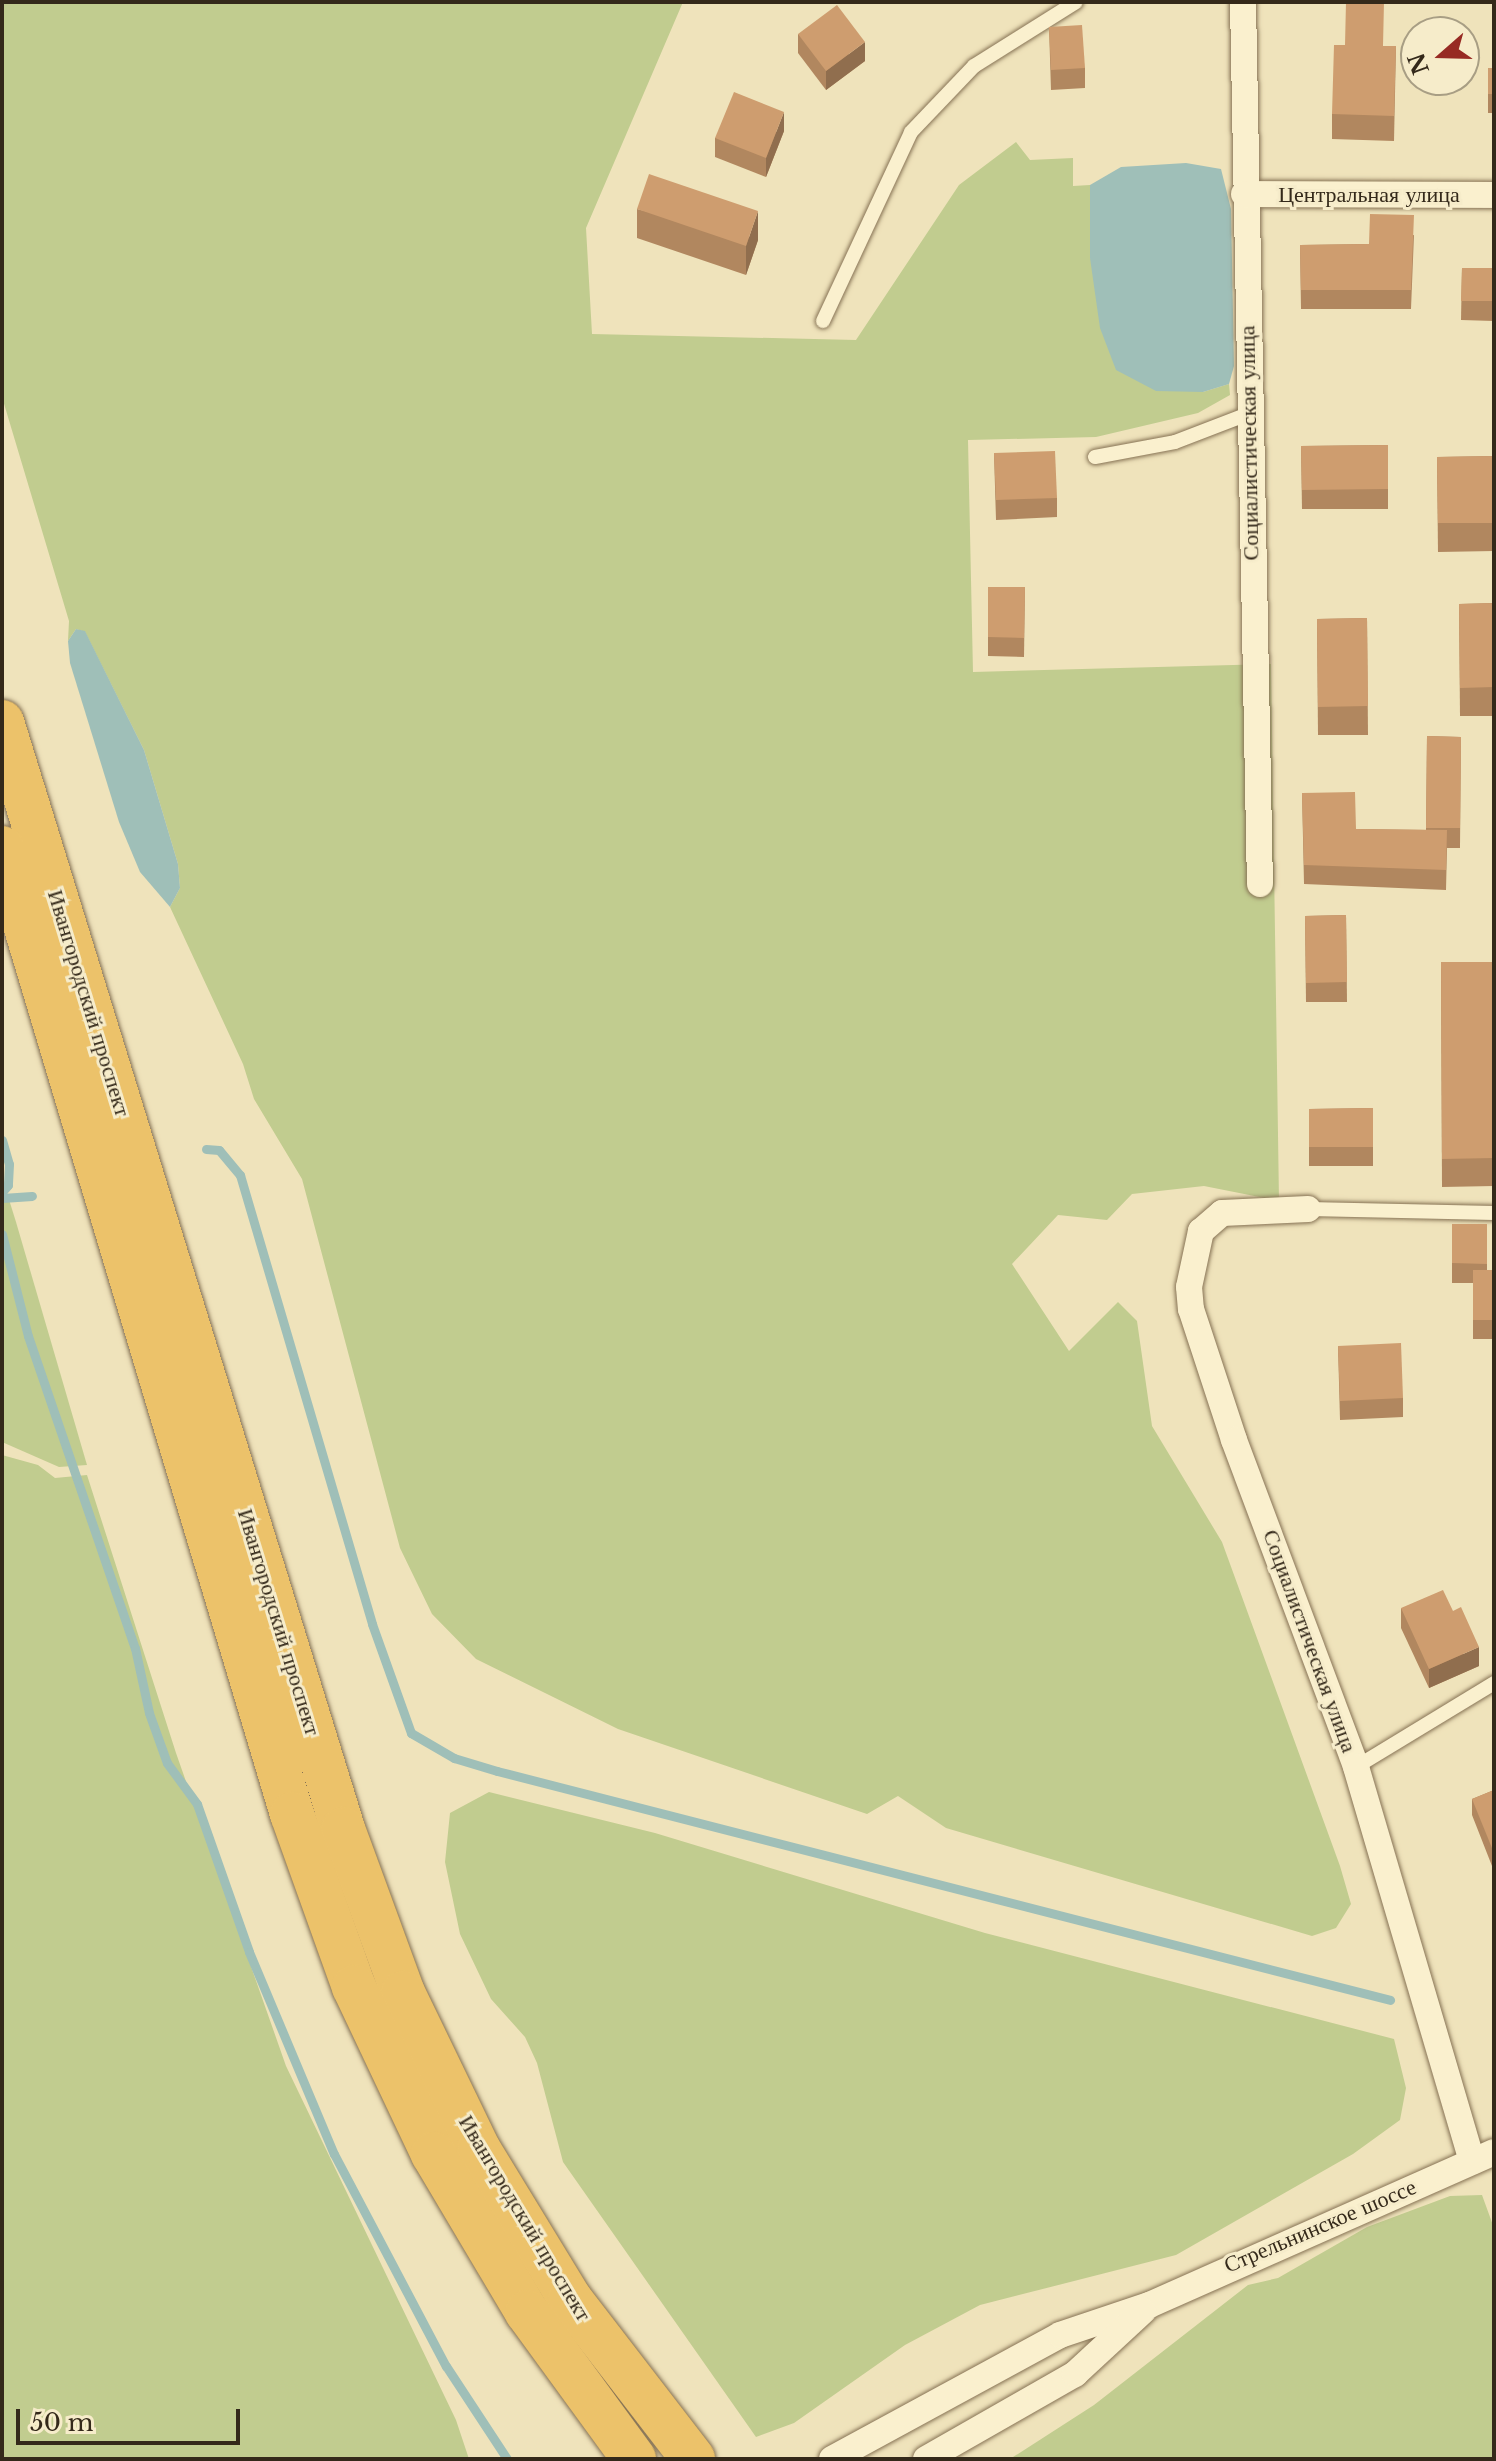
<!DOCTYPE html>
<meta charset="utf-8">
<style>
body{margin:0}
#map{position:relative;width:1496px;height:2461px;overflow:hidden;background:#efe3bb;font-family:"Libre Baskerville",serif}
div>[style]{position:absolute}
.green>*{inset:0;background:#c1cc8f}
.water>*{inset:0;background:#9fbfb8}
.stream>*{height:9px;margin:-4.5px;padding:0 4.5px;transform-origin:4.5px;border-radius:4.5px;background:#9fbfb8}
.roads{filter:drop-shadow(0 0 2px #867254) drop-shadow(0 0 2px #867254)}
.service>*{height:14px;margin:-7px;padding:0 7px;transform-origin:7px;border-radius:7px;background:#faf0ce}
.minor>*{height:26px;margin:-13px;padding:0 13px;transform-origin:13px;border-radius:13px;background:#faf0ce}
.trunk>*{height:44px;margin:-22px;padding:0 22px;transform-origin:22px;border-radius:22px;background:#ecc26a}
.wall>*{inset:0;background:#b1875f}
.shaded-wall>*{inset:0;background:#906e4e}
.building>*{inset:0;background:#ce9d6f}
span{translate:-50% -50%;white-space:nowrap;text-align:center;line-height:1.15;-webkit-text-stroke:6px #f6ecca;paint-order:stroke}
.street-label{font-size:22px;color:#34291a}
.frame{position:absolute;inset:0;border:4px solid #34291a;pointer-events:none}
.north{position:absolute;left:1400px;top:16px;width:80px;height:80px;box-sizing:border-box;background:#f6ecca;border:2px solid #a89e84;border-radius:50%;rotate:250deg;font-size:22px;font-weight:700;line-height:32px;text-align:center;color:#34291a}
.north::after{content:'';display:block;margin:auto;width:28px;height:36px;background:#972a23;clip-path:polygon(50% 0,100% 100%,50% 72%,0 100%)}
.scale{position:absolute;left:16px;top:2409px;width:224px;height:36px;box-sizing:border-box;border:4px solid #34291a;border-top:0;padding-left:10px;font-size:24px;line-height:28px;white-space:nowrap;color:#34291a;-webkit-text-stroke:6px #f6ecca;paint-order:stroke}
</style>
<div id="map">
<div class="green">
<i style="clip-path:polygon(2px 2px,683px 2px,586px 228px,592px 334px,856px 340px,959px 185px,1016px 142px,1030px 160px,1073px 158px,1073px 186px,1090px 185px,1090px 258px,1203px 392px,1229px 384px,1230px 395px,1198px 413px,1096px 437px,968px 440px,973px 672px,1271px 664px,1279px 1201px,1204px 1186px,1132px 1194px,1107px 1220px,1058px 1215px,1012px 1264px,1069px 1351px,1118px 1302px,1137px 1321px,1152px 1426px,1222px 1542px,1340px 1866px,1351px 1904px,1336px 1928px,1312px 1936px,946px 1828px,898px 1796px,867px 1814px,618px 1729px,476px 1659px,432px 1614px,400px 1548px,302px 1179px,254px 1099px,243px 1064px,170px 907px,180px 888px,178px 864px,144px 750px,85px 632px,76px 629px,68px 641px,69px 621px,2px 397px)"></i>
<i style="clip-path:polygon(2px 1177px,16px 1222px,87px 1465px,59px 1467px,2px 1442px)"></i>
<i style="clip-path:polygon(2px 1455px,38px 1465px,55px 1478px,87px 1475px,176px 1753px,286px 2066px,456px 2420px,469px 2459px,2px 2459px)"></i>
<i style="clip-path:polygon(489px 1792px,655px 1833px,985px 1933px,1394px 2039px,1406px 2088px,1400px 2120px,1353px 2154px,1176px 2255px,980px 2305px,905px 2345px,794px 2423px,756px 2437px,563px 2162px,537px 2063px,525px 2037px,491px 1999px,460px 1934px,445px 1862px,450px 1813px)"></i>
<i style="clip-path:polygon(1482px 2195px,1494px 2228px,1494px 2459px,1010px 2459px,1094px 2405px,1248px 2285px,1278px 2278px,1367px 2227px,1450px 2196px)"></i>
</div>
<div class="water">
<i style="clip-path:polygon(1186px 163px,1221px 169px,1231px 209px,1234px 366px,1229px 384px,1203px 392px,1156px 391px,1116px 370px,1100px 328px,1090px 258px,1090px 185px,1121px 167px)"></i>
<i style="clip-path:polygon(76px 629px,85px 631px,144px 750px,178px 864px,180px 888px,170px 907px,140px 872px,119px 822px,70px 663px,68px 641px)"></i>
</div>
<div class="stream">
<i style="left:2px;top:1140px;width:25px;rotate:74deg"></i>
<i style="left:9px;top:1164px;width:21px;rotate:93deg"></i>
<i style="left:8px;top:1185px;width:9px;rotate:131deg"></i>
<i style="left:206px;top:1149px;width:13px;rotate:4deg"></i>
<i style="left:219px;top:1150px;width:33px;rotate:50deg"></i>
<i style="left:240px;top:1175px;width:468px;rotate:73.6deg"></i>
<i style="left:372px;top:1624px;width:116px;rotate:70.3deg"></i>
<i style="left:411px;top:1733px;width:50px;rotate:30.2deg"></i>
<i style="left:454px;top:1758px;width:45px;rotate:16.8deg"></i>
<i style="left:497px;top:1771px;width:922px;rotate:14.38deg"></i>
<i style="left:2px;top:1198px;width:30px;rotate:-4deg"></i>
<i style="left:2px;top:1234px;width:105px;rotate:75.7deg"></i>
<i style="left:28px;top:1336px;width:330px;rotate:71.1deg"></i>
<i style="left:135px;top:1648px;width:66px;rotate:77.8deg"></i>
<i style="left:149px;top:1713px;width:53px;rotate:70.2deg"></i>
<i style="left:167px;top:1763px;width:51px;rotate:53.8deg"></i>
<i style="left:197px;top:1804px;width:157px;rotate:70.6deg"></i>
<i style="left:249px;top:1952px;width:219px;rotate:67.2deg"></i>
<i style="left:334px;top:2154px;width:240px;rotate:62.2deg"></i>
<i style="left:446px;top:2366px;width:111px;rotate:56.7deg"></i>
</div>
<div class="roads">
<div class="service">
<i style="left:823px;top:321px;width:208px;rotate:-65deg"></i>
<i style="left:911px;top:132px;width:91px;rotate:-46.3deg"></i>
<i style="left:974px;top:66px;width:120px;rotate:-32.1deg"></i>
<i style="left:1095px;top:457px;width:81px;rotate:-10.6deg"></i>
<i style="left:1175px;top:442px;width:78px;rotate:-21deg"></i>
<i style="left:1308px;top:1209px;width:186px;rotate:1.2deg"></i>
<i style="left:1356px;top:1767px;width:162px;rotate:-31.3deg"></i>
</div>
<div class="minor">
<i style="left:1243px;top:2px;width:882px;rotate:88.9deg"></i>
<i style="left:1244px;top:194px;width:250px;rotate:0.2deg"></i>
<i style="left:1308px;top:1209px;width:86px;rotate:177.3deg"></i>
<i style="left:1222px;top:1213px;width:28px;rotate:139deg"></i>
<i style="left:1201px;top:1231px;width:57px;rotate:102.1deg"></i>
<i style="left:1189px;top:1287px;width:22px;rotate:85deg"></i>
<i style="left:1191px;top:1309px;width:138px;rotate:71.8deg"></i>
<i style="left:1234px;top:1440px;width:349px;rotate:69.5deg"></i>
<i style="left:1356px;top:1767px;width:411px;rotate:73.6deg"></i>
<i style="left:832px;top:2459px;width:260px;rotate:-28.5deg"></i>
<i style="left:1060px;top:2335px;width:94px;rotate:-18.6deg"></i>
<i style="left:1149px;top:2305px;width:377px;rotate:-23.9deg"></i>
<i style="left:926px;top:2459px;width:172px;rotate:-29.7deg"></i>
<i style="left:1075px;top:2374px;width:93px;rotate:-42.8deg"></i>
</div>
<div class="trunk">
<i style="left:2px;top:722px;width:1158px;rotate:72.88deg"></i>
<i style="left:343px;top:1829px;width:175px;rotate:69.9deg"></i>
<i style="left:403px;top:1993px;width:174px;rotate:64.2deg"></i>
<i style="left:479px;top:2150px;width:175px;rotate:58.6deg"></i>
<i style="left:570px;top:2299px;width:202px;rotate:52.4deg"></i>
<i style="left:2px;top:848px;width:1009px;rotate:73.29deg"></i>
<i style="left:292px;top:1814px;width:184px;rotate:70.3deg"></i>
<i style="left:354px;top:1987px;width:185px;rotate:64.7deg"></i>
<i style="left:433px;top:2154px;width:184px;rotate:59.3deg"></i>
<i style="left:527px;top:2312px;width:182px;rotate:53.9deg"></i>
</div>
</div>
<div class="wall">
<i style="clip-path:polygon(1049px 27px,1085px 68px,1085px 88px,1051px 90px)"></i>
<i style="clip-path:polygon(798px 34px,865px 61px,826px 90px,798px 53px)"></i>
<i style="clip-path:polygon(1384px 46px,1396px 46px,1394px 141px,1332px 139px,1332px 114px)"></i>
<i style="clip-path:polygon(1488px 68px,1494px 68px,1494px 113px,1488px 113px)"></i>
<i style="clip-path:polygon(784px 131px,766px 177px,715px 157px,715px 138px)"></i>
<i style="clip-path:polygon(637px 209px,758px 240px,746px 275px,637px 238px)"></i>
<i style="clip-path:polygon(1414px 235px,1411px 309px,1301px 309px,1300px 245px,1369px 244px)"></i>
<i style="clip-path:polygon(1462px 268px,1494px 268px,1494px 321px,1461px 320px)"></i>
<i style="clip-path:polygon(1388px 445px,1388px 509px,1302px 509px,1301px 446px)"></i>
<i style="clip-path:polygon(994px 453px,1057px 498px,1057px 517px,996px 520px)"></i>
<i style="clip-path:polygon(1494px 456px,1494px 551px,1438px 552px,1437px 457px)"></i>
<i style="clip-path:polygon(988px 587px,1025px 587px,1024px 657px,988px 656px)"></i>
<i style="clip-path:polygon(1494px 603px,1494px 716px,1460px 716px,1459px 604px)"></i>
<i style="clip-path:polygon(1367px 618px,1368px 735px,1318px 735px,1317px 619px)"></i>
<i style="clip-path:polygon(1427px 736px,1461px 737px,1460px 848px,1447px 848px,1446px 890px,1304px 884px,1302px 793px,1356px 829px,1426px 830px)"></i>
<i style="clip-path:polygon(1346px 915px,1347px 1002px,1306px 1002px,1305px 916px)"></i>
<i style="clip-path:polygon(1441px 962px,1494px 962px,1494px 1186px,1442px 1187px)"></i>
<i style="clip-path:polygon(1373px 1108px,1373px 1166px,1309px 1166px,1309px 1109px)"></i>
<i style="clip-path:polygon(1452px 1224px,1487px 1224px,1487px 1270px,1494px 1270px,1494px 1339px,1473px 1339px,1473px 1283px,1452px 1283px)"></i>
<i style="clip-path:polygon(1338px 1346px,1403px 1398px,1403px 1417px,1340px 1420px)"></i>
<i style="clip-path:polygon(1401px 1608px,1479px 1666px,1429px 1688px,1401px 1628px)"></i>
<i style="clip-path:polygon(1494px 1790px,1494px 1880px,1492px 1876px,1492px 1866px,1472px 1815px,1472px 1799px)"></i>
</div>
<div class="shaded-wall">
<i style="clip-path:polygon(865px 42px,865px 61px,826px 90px,826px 71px)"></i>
<i style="clip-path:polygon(784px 112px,784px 131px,766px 177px,766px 158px)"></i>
<i style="clip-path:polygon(758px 211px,758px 240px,746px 275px,746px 246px)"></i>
<i style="clip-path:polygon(1479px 1647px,1479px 1666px,1429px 1688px,1429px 1669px)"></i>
</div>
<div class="building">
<i style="clip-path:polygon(1346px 2px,1384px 2px,1383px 46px,1396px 46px,1394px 116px,1332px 114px,1334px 45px,1345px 45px)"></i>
<i style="clip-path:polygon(837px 5px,865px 42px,826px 71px,798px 34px)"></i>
<i style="clip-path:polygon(1082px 25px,1085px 68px,1051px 70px,1049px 27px)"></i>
<i style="clip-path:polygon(1488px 68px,1494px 68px,1494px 94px,1488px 94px)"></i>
<i style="clip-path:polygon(734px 92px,784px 112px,766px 158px,715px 138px)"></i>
<i style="clip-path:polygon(649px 174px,758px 211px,746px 246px,637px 209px)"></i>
<i style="clip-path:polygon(1370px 214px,1414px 215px,1411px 290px,1301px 290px,1300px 245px,1369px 244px)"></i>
<i style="clip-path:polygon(1462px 268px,1494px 268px,1494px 301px,1461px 301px)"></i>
<i style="clip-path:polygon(1388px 445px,1388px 489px,1302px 490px,1301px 446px)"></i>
<i style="clip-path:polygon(1055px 451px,1057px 498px,996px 500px,994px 453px)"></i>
<i style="clip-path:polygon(1494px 456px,1494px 523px,1438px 523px,1437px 457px)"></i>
<i style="clip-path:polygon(988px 587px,1025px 587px,1024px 638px,988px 637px)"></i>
<i style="clip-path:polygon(1494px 603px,1494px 687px,1460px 688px,1459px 604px)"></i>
<i style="clip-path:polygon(1367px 618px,1368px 706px,1318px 707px,1317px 619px)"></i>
<i style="clip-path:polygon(1427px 736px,1461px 737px,1460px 828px,1426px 828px)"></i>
<i style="clip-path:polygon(1355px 792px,1356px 829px,1447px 830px,1446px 870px,1304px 865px,1302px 793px)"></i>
<i style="clip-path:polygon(1346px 915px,1347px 982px,1306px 983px,1305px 916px)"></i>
<i style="clip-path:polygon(1441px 962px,1494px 962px,1494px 1158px,1442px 1159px)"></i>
<i style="clip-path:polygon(1373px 1108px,1373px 1147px,1309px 1147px,1309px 1109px)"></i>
<i style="clip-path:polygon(1452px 1224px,1487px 1224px,1487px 1264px,1452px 1263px)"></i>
<i style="clip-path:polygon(1473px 1270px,1494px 1270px,1494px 1320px,1473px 1320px)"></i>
<i style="clip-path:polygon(1401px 1343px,1403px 1398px,1340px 1401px,1338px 1346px)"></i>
<i style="clip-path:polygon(1443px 1590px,1453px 1611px,1461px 1607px,1479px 1647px,1429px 1669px,1401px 1608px)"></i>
<i style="clip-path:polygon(1494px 1790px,1494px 1853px,1472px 1799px)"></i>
</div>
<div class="street-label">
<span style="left:1369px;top:195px">Центральная улица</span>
<span style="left:1249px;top:443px;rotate:-91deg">Социалистическая улица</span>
<span style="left:89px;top:1003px;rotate:73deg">Ивангородский проспект</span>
<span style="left:279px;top:1622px;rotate:73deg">Ивангородский проспект</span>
<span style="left:1310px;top:1641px;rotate:70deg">Социалистическая улица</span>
<span style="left:525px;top:2218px;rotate:59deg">Ивангородский проспект</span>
<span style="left:1320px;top:2226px;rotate:-23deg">Стрельнинское шоссе</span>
</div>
<div class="frame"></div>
<div class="north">N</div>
<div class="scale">50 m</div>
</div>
